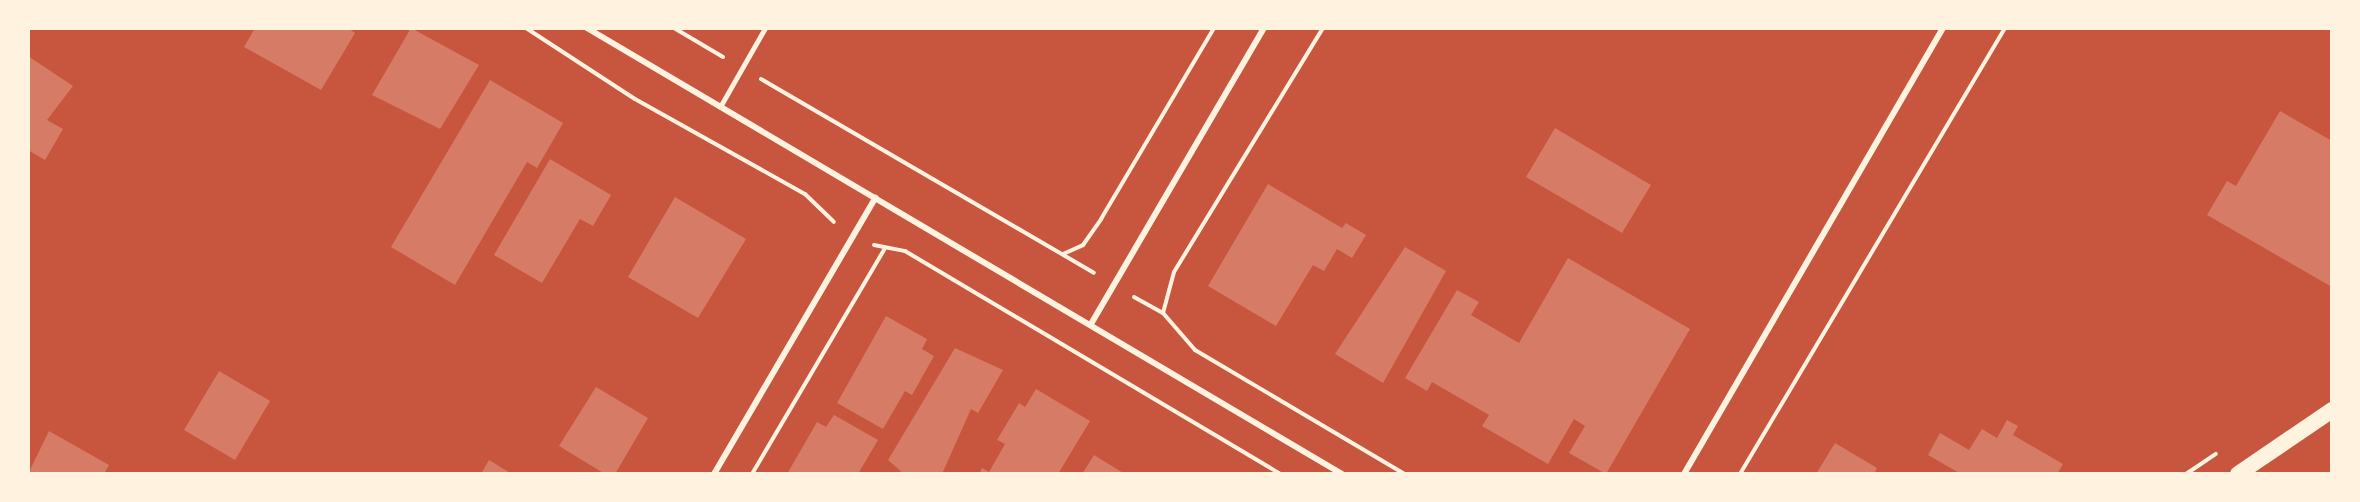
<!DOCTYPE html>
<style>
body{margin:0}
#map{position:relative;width:2360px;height:502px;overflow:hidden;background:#c8553d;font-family:Raleway,sans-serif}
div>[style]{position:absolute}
.building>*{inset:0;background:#d67c66}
.path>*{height:4px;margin:-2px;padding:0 2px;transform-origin:2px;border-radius:2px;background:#fff3e0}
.service>*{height:4.5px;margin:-2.25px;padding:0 2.25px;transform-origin:2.25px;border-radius:2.25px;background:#fff3e0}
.minor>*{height:6px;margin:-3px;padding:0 3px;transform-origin:3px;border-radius:3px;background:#fff3e0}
.trunk>*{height:16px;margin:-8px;padding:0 8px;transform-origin:8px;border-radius:8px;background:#fff3e0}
span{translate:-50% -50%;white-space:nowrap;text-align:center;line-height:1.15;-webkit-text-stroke:4.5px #fff3e0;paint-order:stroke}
.frame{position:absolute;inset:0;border:30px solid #fff3e0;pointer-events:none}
</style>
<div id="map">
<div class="building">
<i style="clip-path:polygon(255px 28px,348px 28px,355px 33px,321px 90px,244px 47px)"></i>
<i style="clip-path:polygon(411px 28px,479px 65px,440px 129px,372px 95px)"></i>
<i style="clip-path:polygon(28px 56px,73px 86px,47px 120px,63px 129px,45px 160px,28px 150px)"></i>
<i style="clip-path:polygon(490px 80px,563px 123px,537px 168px,527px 162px,455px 285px,391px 247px)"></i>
<i style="clip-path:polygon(2280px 111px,2332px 141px,2332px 287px,2207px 215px,2227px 181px,2236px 186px)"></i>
<i style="clip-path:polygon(1555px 128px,1651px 185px,1622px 233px,1526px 177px)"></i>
<i style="clip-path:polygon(550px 159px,611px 195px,593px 226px,580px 219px,542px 283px,494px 255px)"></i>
<i style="clip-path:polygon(1268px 184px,1342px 228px,1346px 223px,1366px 235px,1352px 258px,1337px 249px,1324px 271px,1313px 265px,1276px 326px,1208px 286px)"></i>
<i style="clip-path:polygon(675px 197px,746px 239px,698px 318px,628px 277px)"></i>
<i style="clip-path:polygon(1405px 247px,1446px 271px,1383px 383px,1335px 354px)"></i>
<i style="clip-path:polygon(1568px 258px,1690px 329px,1606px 474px,1569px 453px,1585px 426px,1574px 419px,1548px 464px,1482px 426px,1489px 415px,1432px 382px,1427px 391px,1405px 378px,1457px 290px,1479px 302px,1471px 315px,1519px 343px)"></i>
<i style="clip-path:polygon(886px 316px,927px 339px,922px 349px,934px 356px,912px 395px,905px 391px,883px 429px,837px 403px)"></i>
<i style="clip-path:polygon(955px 348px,1003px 370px,978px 413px,971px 409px,942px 474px,904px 474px,888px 460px)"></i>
<i style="clip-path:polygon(219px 371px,270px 401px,235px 460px,184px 430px)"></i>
<i style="clip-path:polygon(596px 387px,648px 418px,615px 474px,605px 474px,559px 446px)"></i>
<i style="clip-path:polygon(1036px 389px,1090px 421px,1058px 474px,979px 474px,982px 468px,989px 472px,1005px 444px,997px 440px,1019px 403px,1025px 407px)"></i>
<i style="clip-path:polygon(834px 415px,878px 440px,858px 474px,787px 474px,817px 422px,826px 427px)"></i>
<i style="clip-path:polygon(2007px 420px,2018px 426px,2013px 435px,2063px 464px,2057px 474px,1961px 474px,1928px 455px,1940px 433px,1969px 450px,1982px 429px,1997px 438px)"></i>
<i style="clip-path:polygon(49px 431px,109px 465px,104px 474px,28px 474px)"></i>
<i style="clip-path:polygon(1835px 443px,1877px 468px,1874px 474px,1816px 474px)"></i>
<i style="clip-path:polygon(1094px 455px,1125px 474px,1082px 474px)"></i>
<i style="clip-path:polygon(489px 460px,512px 474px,481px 474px)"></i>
</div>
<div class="path">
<i style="left:526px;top:28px;width:130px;rotate:33.1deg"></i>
<i style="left:635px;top:99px;width:195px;rotate:29.2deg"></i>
<i style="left:805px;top:194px;width:40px;rotate:44deg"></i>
<i style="left:674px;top:28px;width:57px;rotate:30.6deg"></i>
<i style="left:761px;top:79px;width:385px;rotate:30.2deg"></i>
<i style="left:874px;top:245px;width:32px;rotate:11deg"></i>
<i style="left:905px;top:251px;width:436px;rotate:30.7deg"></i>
<i style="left:1063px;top:254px;width:22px;rotate:-24deg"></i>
<i style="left:1083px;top:245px;width:32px;rotate:-55deg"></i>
<i style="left:1101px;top:219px;width:222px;rotate:-59.4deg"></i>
<i style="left:1134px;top:297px;width:33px;rotate:29deg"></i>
<i style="left:1163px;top:313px;width:49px;rotate:49.1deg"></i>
<i style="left:1195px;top:350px;width:244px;rotate:30.6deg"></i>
<i style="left:1163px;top:313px;width:42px;rotate:-75deg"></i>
<i style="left:1174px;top:272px;width:286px;rotate:-58.6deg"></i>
<i style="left:752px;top:474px;width:262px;rotate:-59.5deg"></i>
<i style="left:1740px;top:474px;width:519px;rotate:-59.28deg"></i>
<i style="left:2186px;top:474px;width:36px;rotate:-34deg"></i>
</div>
<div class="service">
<i style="left:720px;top:107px;width:91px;rotate:-60.3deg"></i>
</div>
<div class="minor">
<i style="left:587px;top:28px;width:877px;rotate:30.57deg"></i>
<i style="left:1091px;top:324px;width:343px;rotate:-59.7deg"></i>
<i style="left:714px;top:474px;width:320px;rotate:-59.7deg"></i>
<i style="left:1684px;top:474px;width:516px;rotate:-59.86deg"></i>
</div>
<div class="trunk">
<i style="left:2238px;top:474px;width:114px;rotate:-34.2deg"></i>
</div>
<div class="frame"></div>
</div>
